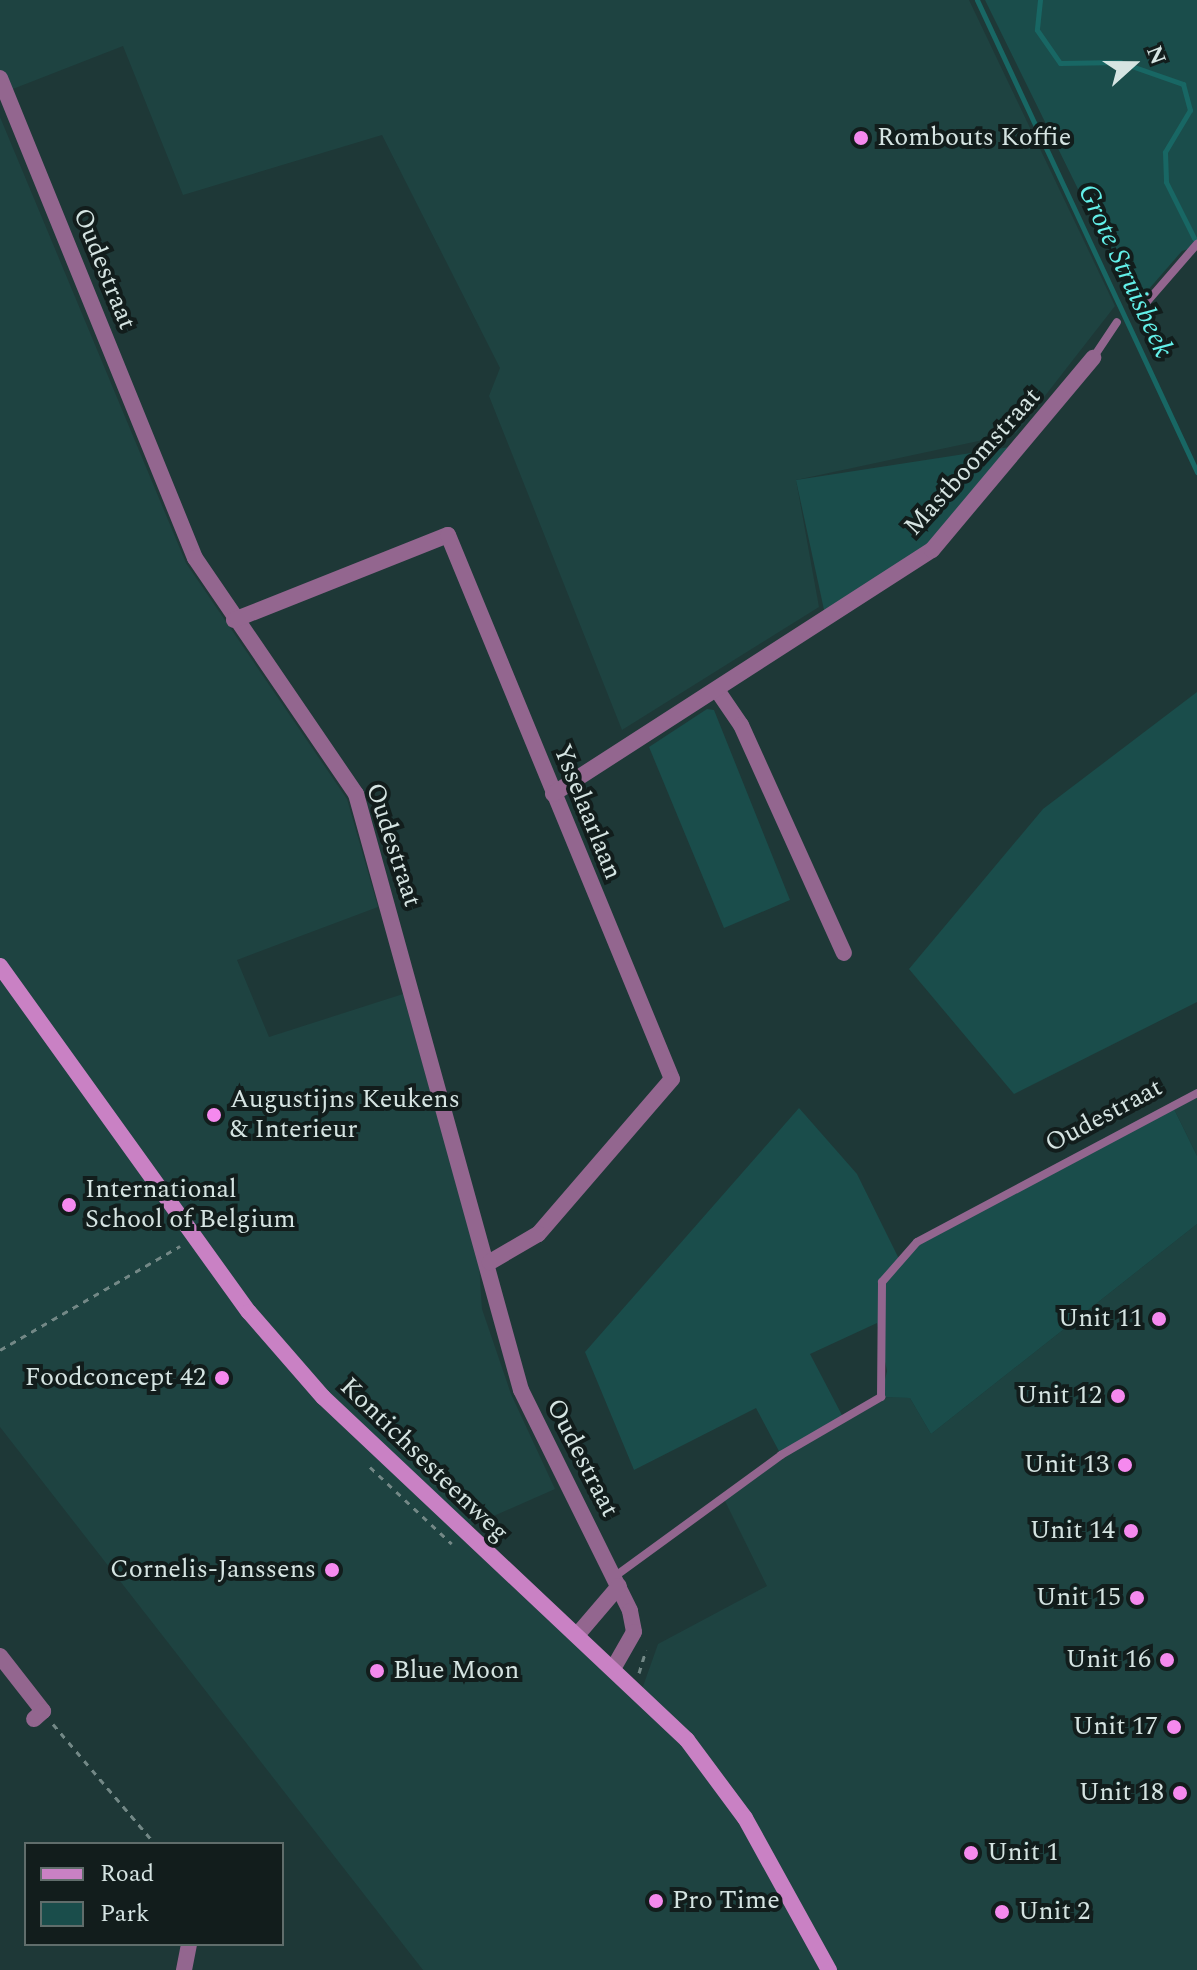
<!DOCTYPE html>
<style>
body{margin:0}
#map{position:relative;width:1197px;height:1970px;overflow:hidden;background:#1e3837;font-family:Spectral,serif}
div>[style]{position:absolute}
.built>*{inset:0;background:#1e4341}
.green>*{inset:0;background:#1a4d4b}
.stream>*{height:5px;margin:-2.5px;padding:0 2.5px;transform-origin:2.5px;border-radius:2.5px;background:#186764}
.path>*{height:3px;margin-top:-1.5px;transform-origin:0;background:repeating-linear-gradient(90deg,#738886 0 6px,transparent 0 12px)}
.lane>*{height:8px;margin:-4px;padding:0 4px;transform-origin:4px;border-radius:4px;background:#93668f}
.street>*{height:16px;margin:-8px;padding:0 8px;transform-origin:8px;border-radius:8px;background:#93668f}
.secondary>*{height:16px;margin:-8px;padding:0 8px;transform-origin:8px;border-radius:8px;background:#c981c4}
.dots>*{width:22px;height:22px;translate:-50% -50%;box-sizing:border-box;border:4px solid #121d1c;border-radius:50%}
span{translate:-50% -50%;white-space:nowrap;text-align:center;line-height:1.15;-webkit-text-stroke:8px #121d1c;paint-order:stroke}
.poi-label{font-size:26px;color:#d5e4e2}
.left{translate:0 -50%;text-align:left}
.right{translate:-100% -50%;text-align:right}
.street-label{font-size:26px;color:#d5e4e2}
.water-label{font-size:28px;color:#63f0e9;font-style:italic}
.legend{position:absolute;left:24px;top:1842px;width:260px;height:104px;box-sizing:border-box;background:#121d1c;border:2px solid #606d6b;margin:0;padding:10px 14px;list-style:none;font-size:24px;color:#d5e4e2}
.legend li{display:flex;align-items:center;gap:16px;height:40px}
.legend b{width:40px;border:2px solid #606d6b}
.north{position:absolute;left:1093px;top:24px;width:80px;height:80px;-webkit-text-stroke:6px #121d1c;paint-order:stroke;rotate:69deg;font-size:22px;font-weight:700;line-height:32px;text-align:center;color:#d5e4e2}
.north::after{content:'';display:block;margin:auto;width:28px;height:36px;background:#d5e4e2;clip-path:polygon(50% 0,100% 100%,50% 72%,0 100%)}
</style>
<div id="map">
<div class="built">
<i style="clip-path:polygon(0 0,969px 0,1115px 306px,1016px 433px,796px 480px,819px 607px,622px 730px,489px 396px,500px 368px,382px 135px,183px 195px,123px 46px,0 94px)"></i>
<i style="clip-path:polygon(0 117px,186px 563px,347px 799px,378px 907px,237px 960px,269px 1037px,403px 994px,479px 1264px,482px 1309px,511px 1394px,555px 1489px,471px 1526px,641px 1692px,658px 1644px,767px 1586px,722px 1495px,881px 1397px,910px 1398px,931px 1434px,1197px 1224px,1197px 1970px,423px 1970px,0 1427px)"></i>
<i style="clip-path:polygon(1197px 1093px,1197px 1156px,1173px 1107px)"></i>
</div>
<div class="green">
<i style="clip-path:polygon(985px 0,1197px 0,1197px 246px,1182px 251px,1135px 305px)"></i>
<i style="clip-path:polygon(1023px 445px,932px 550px,826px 619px,796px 480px)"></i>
<i style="clip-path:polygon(1197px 692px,1197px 1002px,1014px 1094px,909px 969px,1043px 809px)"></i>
<i style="clip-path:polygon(707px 709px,714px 710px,790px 900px,724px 928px,649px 747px)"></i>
<i style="clip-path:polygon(1173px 1107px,1197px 1156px,1197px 1224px,931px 1434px,910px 1398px,881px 1397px,887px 1371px,877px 1323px,810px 1354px,844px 1419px,781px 1455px,756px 1408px,634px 1470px,585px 1352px,799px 1108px,857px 1174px,900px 1261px,917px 1242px)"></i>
</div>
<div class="stream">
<i style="left:977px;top:0;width:521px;rotate:65.01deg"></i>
<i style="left:1040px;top:0;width:30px;rotate:96deg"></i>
<i style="left:1037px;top:30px;width:40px;rotate:55.1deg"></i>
<i style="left:1060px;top:63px;width:60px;rotate:-1deg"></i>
<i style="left:1120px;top:62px;width:67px;rotate:19.2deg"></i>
<i style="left:1183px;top:84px;width:27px;rotate:75deg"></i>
<i style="left:1190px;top:110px;width:49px;rotate:120.8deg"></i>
<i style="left:1165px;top:152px;width:30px;rotate:88deg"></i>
<i style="left:1166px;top:182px;width:63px;rotate:63.4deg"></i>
</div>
<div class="path">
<i style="left:0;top:1350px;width:208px;rotate:-30deg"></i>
<i style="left:370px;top:1467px;width:112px;rotate:43.2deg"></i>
<i style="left:639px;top:1673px;width:24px;rotate:-73deg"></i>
<i style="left:53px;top:1724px;width:157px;rotate:49.6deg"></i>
</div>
<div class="lane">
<i style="left:1139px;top:311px;width:89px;rotate:-49.1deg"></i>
<i style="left:1093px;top:358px;width:43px;rotate:-56.3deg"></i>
<i style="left:614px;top:1577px;width:207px;rotate:-36.1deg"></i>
<i style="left:781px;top:1455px;width:116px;rotate:-30.1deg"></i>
<i style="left:881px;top:1397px;width:115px;rotate:-89.5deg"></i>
<i style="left:882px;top:1282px;width:53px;rotate:-48.8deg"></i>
<i style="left:917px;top:1242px;width:317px;rotate:-28deg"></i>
</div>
<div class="street">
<i style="left:0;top:78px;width:518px;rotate:67.89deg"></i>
<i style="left:195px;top:558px;width:286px;rotate:55.7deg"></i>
<i style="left:356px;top:794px;width:618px;rotate:74.53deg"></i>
<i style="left:521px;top:1390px;width:246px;rotate:63.7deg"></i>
<i style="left:630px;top:1611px;width:21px;rotate:79deg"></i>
<i style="left:634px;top:1632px;width:40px;rotate:119.7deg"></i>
<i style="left:234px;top:620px;width:230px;rotate:-21.7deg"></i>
<i style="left:448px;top:535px;width:588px;rotate:67.62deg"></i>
<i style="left:672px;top:1079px;width:205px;rotate:130.8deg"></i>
<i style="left:538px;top:1234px;width:56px;rotate:149.7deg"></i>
<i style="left:717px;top:690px;width:42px;rotate:55.6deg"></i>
<i style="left:741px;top:725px;width:250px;rotate:65.7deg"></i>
<i style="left:553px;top:794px;width:451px;rotate:-32.8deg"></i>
<i style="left:932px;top:550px;width:251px;rotate:-50deg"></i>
<i style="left:578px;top:1634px;width:63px;rotate:-49.5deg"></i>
<i style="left:0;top:1656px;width:70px;rotate:52deg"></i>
<i style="left:43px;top:1711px;width:12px;rotate:138deg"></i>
<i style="left:184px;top:1970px;width:26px;rotate:-79deg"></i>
</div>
<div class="secondary">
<i style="left:0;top:966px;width:426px;rotate:54.3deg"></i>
<i style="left:249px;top:1312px;width:113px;rotate:49deg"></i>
<i style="left:323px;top:1397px;width:500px;rotate:43.3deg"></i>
<i style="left:687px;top:1740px;width:97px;rotate:53.4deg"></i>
<i style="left:745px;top:1818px;width:174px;rotate:61.1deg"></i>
</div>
<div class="dots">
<i style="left:861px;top:138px;background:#f589ee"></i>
<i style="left:214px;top:1115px;background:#f589ee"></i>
<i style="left:69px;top:1205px;background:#f589ee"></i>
<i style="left:1159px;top:1319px;background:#f589ee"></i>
<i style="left:222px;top:1378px;background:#f589ee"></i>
<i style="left:1118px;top:1396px;background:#f589ee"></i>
<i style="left:1125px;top:1465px;background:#f589ee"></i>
<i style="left:1131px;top:1531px;background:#f589ee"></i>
<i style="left:332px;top:1570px;background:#f589ee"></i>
<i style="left:1137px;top:1598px;background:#f589ee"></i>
<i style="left:1167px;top:1660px;background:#f589ee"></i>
<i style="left:377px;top:1671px;background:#f589ee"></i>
<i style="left:1174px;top:1727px;background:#f589ee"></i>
<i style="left:1180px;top:1793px;background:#f589ee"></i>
<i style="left:971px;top:1853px;background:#f589ee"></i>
<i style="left:656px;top:1901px;background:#f589ee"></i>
<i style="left:1002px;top:1912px;background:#f589ee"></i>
</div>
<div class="poi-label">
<span class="left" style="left:877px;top:138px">Rombouts Koffie</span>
<span class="left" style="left:230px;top:1115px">Augustijns Keukens<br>&amp; Interieur</span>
<span class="left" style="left:85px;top:1205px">International<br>School of Belgium</span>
<span class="right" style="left:1143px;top:1319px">Unit 11</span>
<span class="right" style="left:206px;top:1378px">Foodconcept 42</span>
<span class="right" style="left:1102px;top:1396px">Unit 12</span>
<span class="right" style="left:1109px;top:1465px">Unit 13</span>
<span class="right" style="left:1115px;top:1531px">Unit 14</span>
<span class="right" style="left:316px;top:1570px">Cornelis-Janssens</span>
<span class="right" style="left:1121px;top:1598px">Unit 15</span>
<span class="right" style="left:1151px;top:1660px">Unit 16</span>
<span class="left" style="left:393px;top:1671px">Blue Moon</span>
<span class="right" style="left:1158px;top:1727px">Unit 17</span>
<span class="right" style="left:1164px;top:1793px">Unit 18</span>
<span class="left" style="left:987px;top:1853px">Unit 1</span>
<span class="left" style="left:672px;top:1901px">Pro Time</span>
<span class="left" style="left:1018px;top:1912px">Unit 2</span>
</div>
<div class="street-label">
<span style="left:104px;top:269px;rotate:68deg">Oudestraat</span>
<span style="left:973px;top:462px;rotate:-48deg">Mastboomstraat</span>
<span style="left:587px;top:812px;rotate:68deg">Ysselaarlaan</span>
<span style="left:393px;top:845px;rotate:72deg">Oudestraat</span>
<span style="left:1104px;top:1116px;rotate:-28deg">Oudestraat</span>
<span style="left:582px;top:1458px;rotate:63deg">Oudestraat</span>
<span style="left:424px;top:1460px;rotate:44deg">Kontichsesteenweg</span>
</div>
<div class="water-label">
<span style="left:1125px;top:271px;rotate:65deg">Grote Struisbeek</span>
</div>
<ul class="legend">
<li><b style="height:10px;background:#c981c4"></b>Road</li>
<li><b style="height:22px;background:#1a4d4b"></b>Park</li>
</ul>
<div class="north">N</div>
</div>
